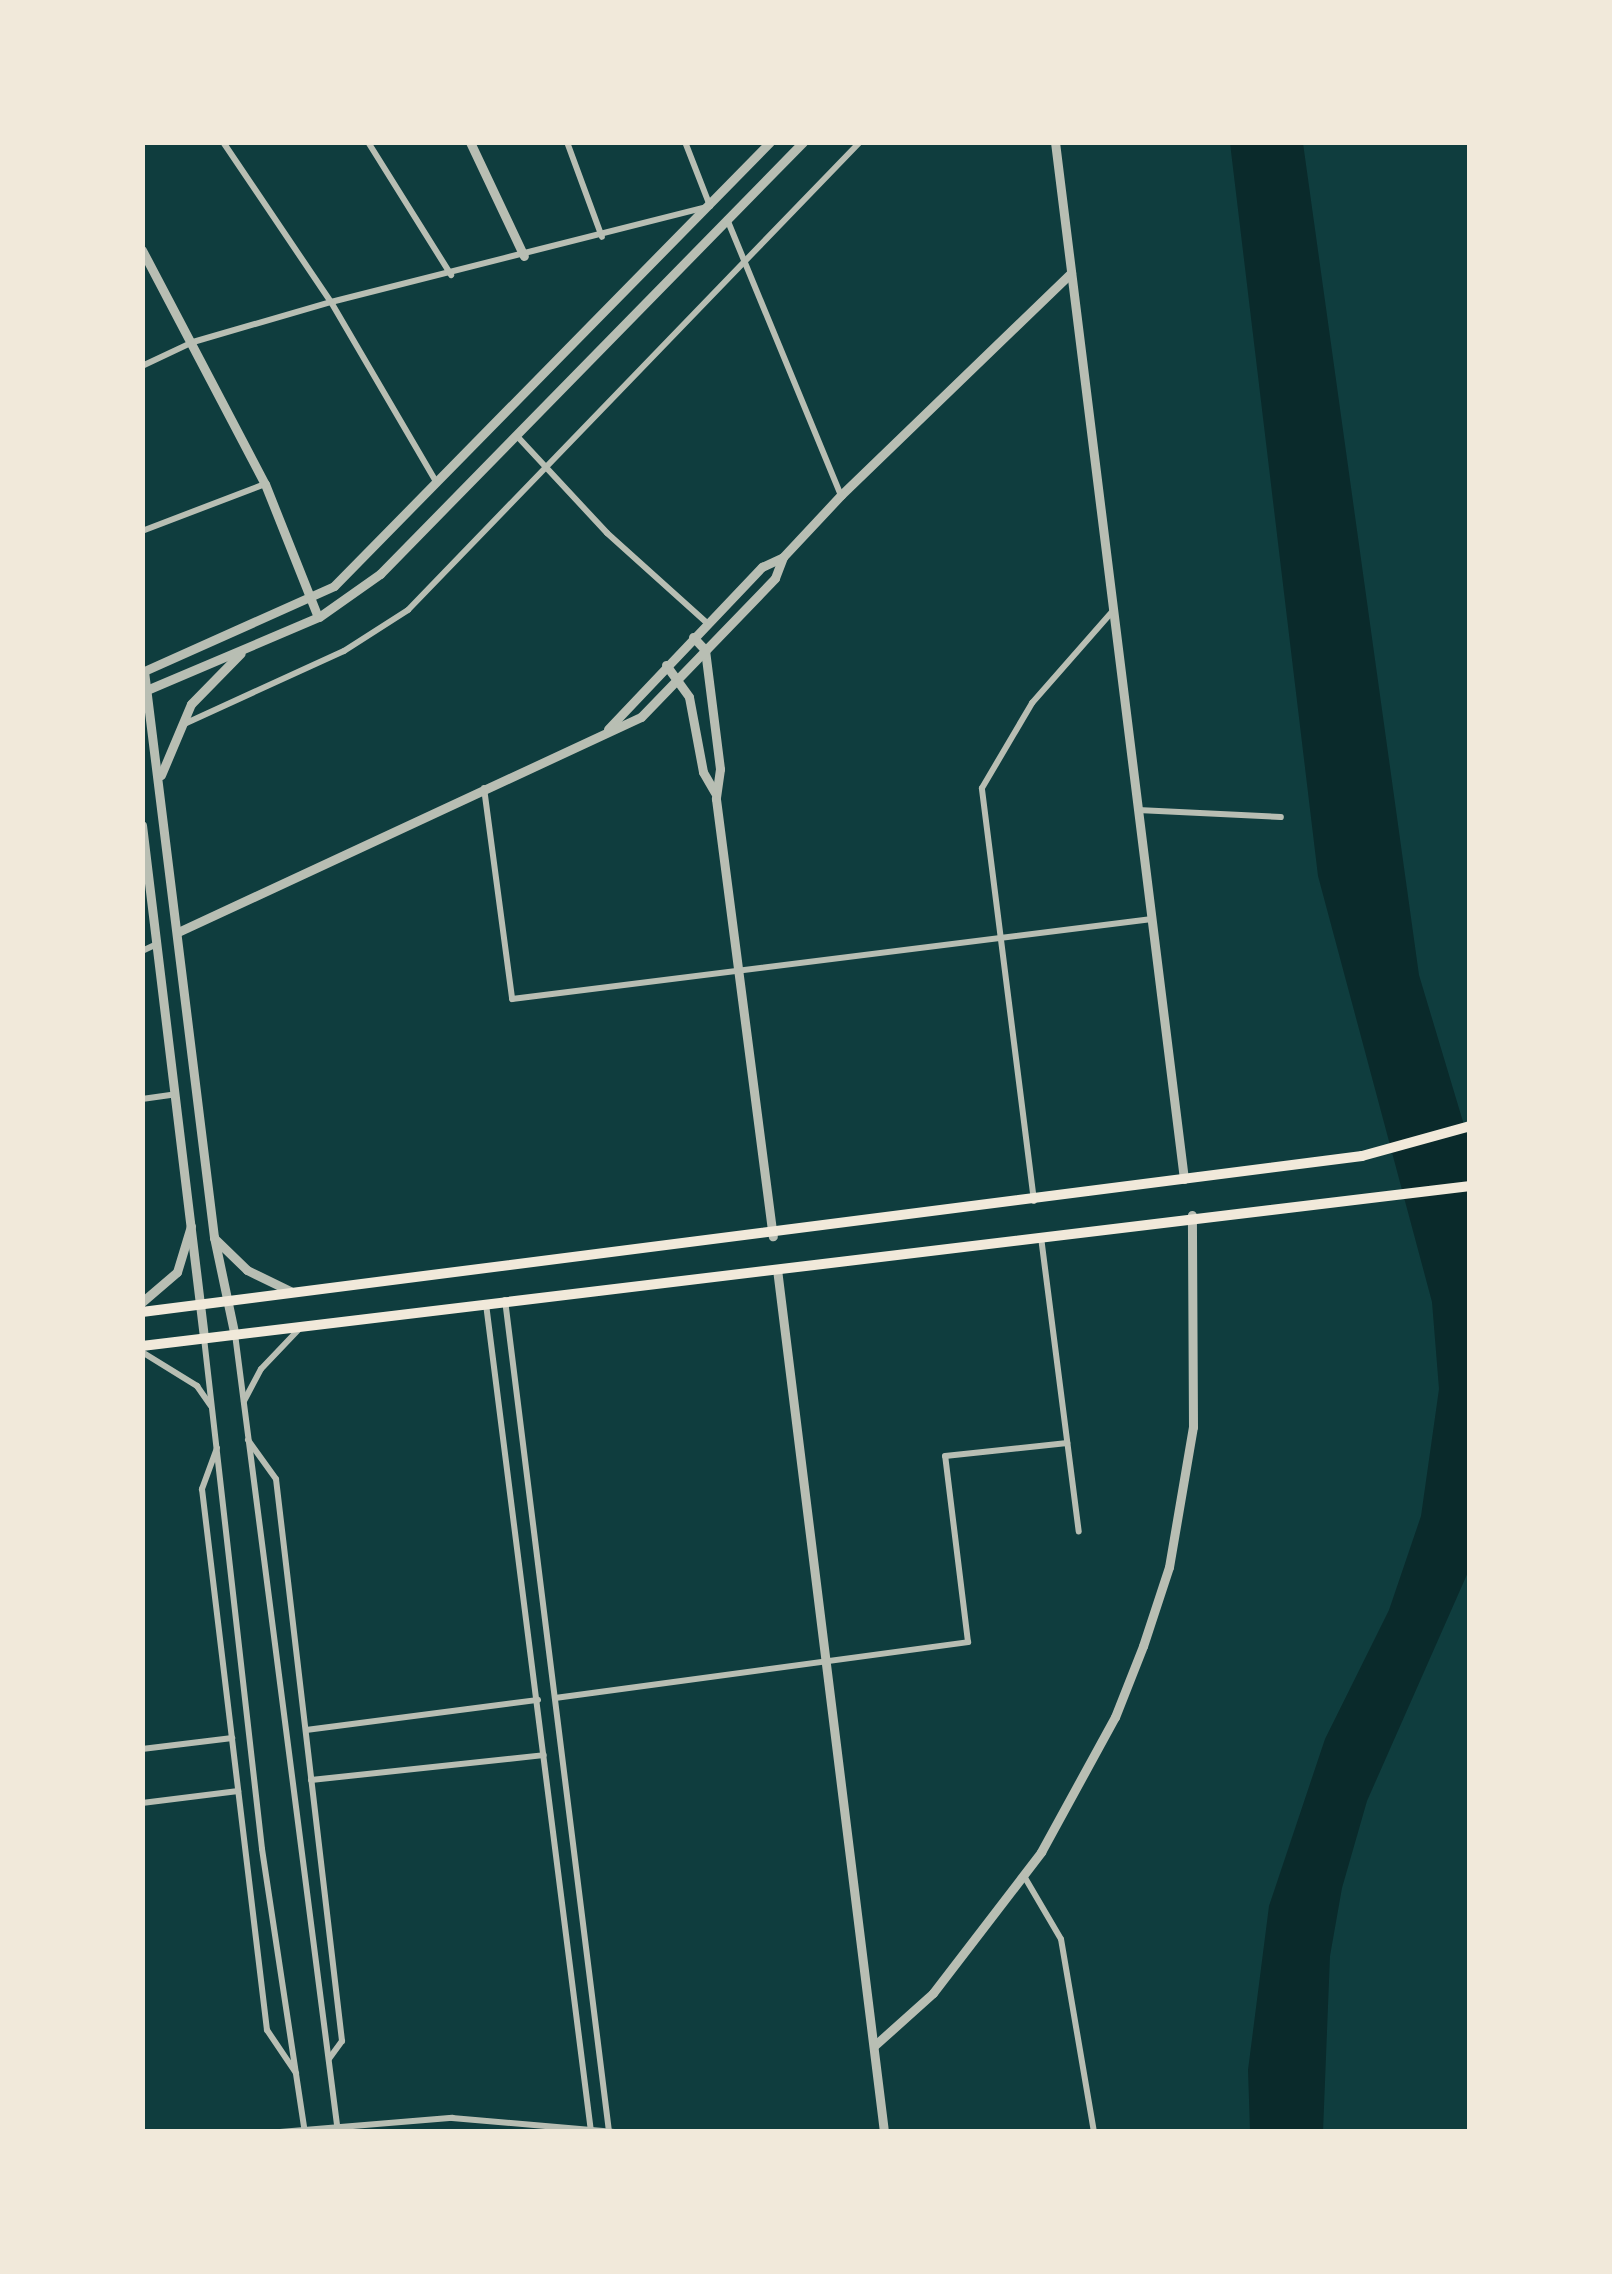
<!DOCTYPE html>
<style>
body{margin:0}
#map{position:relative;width:1612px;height:2274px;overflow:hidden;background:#0f3d3e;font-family:"Public Sans",sans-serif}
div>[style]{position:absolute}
.water>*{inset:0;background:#0a2a2b}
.minor>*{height:6px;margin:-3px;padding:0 3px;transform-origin:3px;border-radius:3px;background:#b8beb3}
.tertiary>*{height:9px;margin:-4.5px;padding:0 4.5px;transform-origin:4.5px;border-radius:4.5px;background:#b8beb3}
.secondary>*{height:10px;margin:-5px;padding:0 5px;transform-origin:5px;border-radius:5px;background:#f1e9da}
span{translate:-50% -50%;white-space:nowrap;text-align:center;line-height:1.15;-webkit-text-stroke:9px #f1e9da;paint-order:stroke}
.frame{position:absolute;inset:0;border:145px solid #f1e9da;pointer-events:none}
</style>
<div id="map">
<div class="water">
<i style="clip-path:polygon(1230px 143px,1303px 143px,1419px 975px,1470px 1145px,1469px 1570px,1367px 1801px,1342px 1888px,1330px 1956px,1323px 2132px,1250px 2131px,1248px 2070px,1269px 1906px,1325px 1739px,1389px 1610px,1421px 1516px,1439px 1389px,1432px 1302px,1318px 876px)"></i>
</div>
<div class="minor">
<i style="left:223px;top:142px;width:193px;rotate:56deg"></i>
<i style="left:331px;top:302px;width:208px;rotate:59.7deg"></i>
<i style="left:368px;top:142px;width:157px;rotate:58deg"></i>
<i style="left:567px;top:142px;width:101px;rotate:69.8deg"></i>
<i style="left:727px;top:219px;width:299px;rotate:67.6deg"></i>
<i style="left:142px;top:366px;width:56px;rotate:-25.2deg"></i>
<i style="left:193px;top:342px;width:144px;rotate:-16.2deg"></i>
<i style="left:331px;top:302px;width:391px;rotate:-14.2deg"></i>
<i style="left:710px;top:206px;width:69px;rotate:-111.3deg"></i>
<i style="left:516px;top:435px;width:134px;rotate:47.1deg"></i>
<i style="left:607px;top:533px;width:135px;rotate:42deg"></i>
<i style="left:142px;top:531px;width:132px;rotate:-20.9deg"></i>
<i style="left:182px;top:725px;width:178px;rotate:-24.6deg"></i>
<i style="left:344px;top:651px;width:76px;rotate:-32.6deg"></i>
<i style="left:408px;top:610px;width:651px;rotate:-46deg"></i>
<i style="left:484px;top:788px;width:213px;rotate:82.4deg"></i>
<i style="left:512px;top:999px;width:645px;rotate:-7.13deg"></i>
<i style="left:1138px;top:810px;width:143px;rotate:2.8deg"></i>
<i style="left:142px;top:951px;width:17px;rotate:-25deg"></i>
<i style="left:142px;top:1099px;width:34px;rotate:-8deg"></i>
<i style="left:1034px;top:1201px;width:416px;rotate:-97.2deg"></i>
<i style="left:982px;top:788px;width:99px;rotate:-59.5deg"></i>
<i style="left:1032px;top:703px;width:121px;rotate:-48.7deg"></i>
<i style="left:1041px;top:1237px;width:297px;rotate:82.7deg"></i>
<i style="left:505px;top:1300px;width:838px;rotate:82.87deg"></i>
<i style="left:486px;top:1304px;width:835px;rotate:82.77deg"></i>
<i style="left:235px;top:1334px;width:805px;rotate:82.65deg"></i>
<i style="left:204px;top:1338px;width:514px;rotate:83.52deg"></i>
<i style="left:262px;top:1849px;width:286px;rotate:81.4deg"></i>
<i style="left:142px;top:1352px;width:65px;rotate:31.7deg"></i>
<i style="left:197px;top:1386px;width:24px;rotate:55deg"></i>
<i style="left:244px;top:1401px;width:36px;rotate:-62deg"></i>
<i style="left:261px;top:1369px;width:57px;rotate:-46.4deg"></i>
<i style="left:248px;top:1440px;width:48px;rotate:54.3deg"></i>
<i style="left:276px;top:1479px;width:566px;rotate:83.3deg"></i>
<i style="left:342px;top:2041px;width:22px;rotate:126deg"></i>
<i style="left:217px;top:1448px;width:44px;rotate:110.1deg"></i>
<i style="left:202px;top:1489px;width:545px;rotate:83.15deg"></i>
<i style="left:267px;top:2030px;width:52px;rotate:56deg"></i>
<i style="left:555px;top:1698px;width:417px;rotate:-7.7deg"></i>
<i style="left:968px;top:1642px;width:187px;rotate:-97deg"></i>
<i style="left:945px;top:1456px;width:123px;rotate:-6.1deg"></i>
<i style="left:306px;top:1730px;width:234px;rotate:-7.4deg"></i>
<i style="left:142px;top:1749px;width:91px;rotate:-7deg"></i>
<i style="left:311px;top:1780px;width:234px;rotate:-6.1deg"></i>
<i style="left:142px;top:1803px;width:97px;rotate:-7.1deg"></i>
<i style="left:1024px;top:1876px;width:73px;rotate:59.6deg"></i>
<i style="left:1061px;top:1939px;width:196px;rotate:80.3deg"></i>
<i style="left:280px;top:2132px;width:173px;rotate:-4.7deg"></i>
<i style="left:452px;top:2118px;width:163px;rotate:4.9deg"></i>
</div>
<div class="tertiary">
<i style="left:470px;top:142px;width:126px;rotate:64.7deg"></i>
<i style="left:1055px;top:142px;width:1045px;rotate:82.91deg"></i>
<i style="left:142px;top:250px;width:264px;rotate:62.3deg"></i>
<i style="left:265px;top:484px;width:143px;rotate:68.3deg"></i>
<i style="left:693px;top:637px;width:18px;rotate:47deg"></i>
<i style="left:705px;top:650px;width:120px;rotate:82.8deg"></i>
<i style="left:720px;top:769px;width:30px;rotate:98deg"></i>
<i style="left:716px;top:799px;width:441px;rotate:82.6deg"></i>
<i style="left:666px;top:665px;width:39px;rotate:54deg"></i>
<i style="left:689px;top:697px;width:76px;rotate:79.4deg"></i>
<i style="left:703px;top:772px;width:24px;rotate:60deg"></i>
<i style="left:144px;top:671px;width:570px;rotate:82.95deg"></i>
<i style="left:214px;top:1237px;width:97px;rotate:78.1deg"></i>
<i style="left:142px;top:672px;width:210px;rotate:-24.1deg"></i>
<i style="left:334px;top:586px;width:622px;rotate:-45.52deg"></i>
<i style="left:142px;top:692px;width:192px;rotate:-23deg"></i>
<i style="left:319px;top:617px;width:75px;rotate:-35.2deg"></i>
<i style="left:380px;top:574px;width:605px;rotate:-45.6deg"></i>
<i style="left:608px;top:729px;width:224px;rotate:-46.5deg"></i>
<i style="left:762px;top:567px;width:23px;rotate:-25deg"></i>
<i style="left:161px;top:775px;width:77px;rotate:-67.1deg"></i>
<i style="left:191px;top:704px;width:71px;rotate:-45.6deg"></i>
<i style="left:142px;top:825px;width:516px;rotate:83.1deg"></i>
<i style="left:178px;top:932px;width:510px;rotate:-24.91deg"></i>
<i style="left:641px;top:717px;width:193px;rotate:-46deg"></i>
<i style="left:775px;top:578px;width:22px;rotate:-69deg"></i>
<i style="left:783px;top:557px;width:85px;rotate:-46.9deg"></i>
<i style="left:841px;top:495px;width:320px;rotate:-44deg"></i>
<i style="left:214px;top:1238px;width:46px;rotate:44.1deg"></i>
<i style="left:247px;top:1270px;width:48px;rotate:26deg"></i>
<i style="left:777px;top:1269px;width:870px;rotate:82.93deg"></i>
<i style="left:142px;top:1302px;width:46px;rotate:-40.6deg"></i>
<i style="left:177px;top:1272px;width:48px;rotate:-73.1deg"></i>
<i style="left:874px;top:2046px;width:79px;rotate:-41.9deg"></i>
<i style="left:933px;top:1993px;width:178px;rotate:-52.5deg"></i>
<i style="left:1041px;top:1852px;width:154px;rotate:-61.3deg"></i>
<i style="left:1115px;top:1717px;width:76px;rotate:-68.5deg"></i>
<i style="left:1143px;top:1646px;width:83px;rotate:-71.8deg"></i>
<i style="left:1169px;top:1567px;width:142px;rotate:-80.3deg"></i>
<i style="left:1193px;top:1427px;width:212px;rotate:-90.3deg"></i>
</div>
<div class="secondary">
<i style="left:142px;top:1312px;width:1230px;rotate:-7.29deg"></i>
<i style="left:1362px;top:1156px;width:112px;rotate:-15.5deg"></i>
<i style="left:142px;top:1346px;width:1338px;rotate:-6.87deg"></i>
</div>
<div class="frame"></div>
</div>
